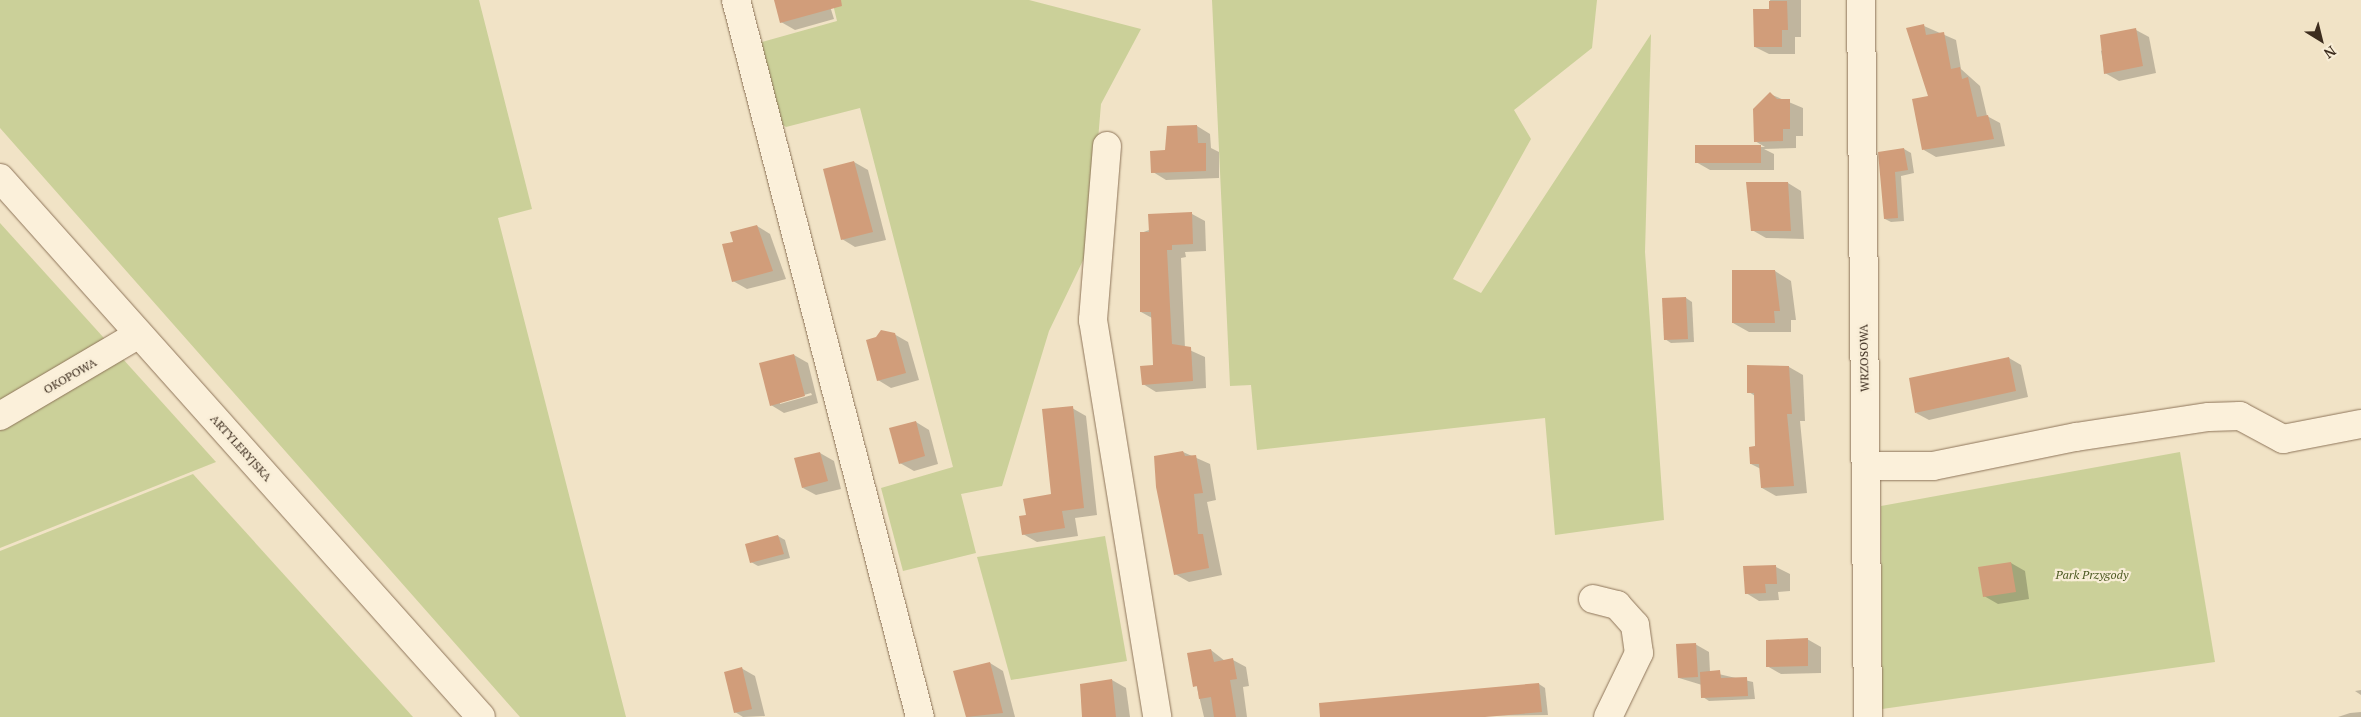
<!DOCTYPE html>
<style>
body{margin:0}
#map{position:relative;width:2361px;height:717px;overflow:hidden;background:#f1e3c6;font-family:"PT Serif",serif}
div>[style]{position:absolute}
.green>*{inset:0;background:#cbd099}
.shadow>*{inset:0;background:#0003}
.building>*{inset:0;background:#d19d7a}
.roads{filter:drop-shadow(0 0 1px #8e755a) drop-shadow(0 0 1px #8e755a)}
.minor>*{height:28px;margin:-14px;padding:0 14px;transform-origin:14px;border-radius:14px;background:#fbf0da}
span{translate:-50% -50%;white-space:nowrap;text-align:center;line-height:1.15;-webkit-text-stroke:4.5px #f8edd6;paint-order:stroke}
.street-label{font-size:12px;color:#3d2d1f}
.park-label{font-size:12px;color:#4e5b24;font-style:italic}
.north{position:absolute;left:2296px;top:15px;width:50px;height:50px;-webkit-text-stroke:4px #f8edd6;paint-order:stroke;rotate:144deg;font-size:14px;font-weight:700;line-height:20px;text-align:center;color:#3d2d1f}
.north::after{content:'';display:block;margin:auto;width:18px;height:22px;background:#3d2d1f;clip-path:polygon(50% 0,100% 100%,50% 72%,0 100%)}
</style>
<div id="map">
<div class="green">
<i style="clip-path:polygon(0 0,479px 0,532px 209px,498px 218px,626px 717px,520px 717px,0 128px)"></i>
<i style="clip-path:polygon(832px 0,1029px 0,1141px 29px,1101px 104px,1089px 248px,1049px 331px,1002px 486px,961px 494px,976px 553px,903px 571px,881px 488px,953px 467px,860px 108px,786px 127px,776px 120px,755px 44px,837px 21px)"></i>
<i style="clip-path:polygon(1212px 0,1597px 0,1592px 48px,1514px 110px,1531px 139px,1453px 279px,1481px 293px,1651px 34px,1645px 252px,1664px 520px,1555px 535px,1545px 418px,1257px 450px,1251px 385px,1230px 386px)"></i>
<i style="clip-path:polygon(0 223px,216px 462px,0 548px)"></i>
<i style="clip-path:polygon(2180px 452px,2215px 662px,1882px 709px,1881px 506px)"></i>
<i style="clip-path:polygon(193px 474px,413px 717px,0 717px,0 551px)"></i>
<i style="clip-path:polygon(1105px 536px,1127px 661px,1011px 680px,977px 557px)"></i>
</div>
<div class="shadow">
<i style="clip-path:polygon(778px 0,828px 0,834px 19px,795px 30px,781px 22px)"></i>
<i style="clip-path:polygon(1770px 0,1801px 0,1801px 37px,1795px 37px,1795px 54px,1769px 54px,1755px 47px,1771px 11px)"></i>
<i style="clip-path:polygon(1924px 26px,1956px 40px,1961px 69px,1980px 86px,1987px 116px,2000px 123px,2005px 146px,1936px 157px,1924px 150px,1930px 96px)"></i>
<i style="clip-path:polygon(2136px 30px,2149px 37px,2156px 73px,2119px 81px,2105px 73px,2101px 51px)"></i>
<i style="clip-path:polygon(1770px 94px,1803px 108px,1803px 136px,1796px 136px,1796px 148px,1764px 149px,1774px 154px,1774px 170px,1710px 170px,1696px 162px,1696px 146px,1765px 147px,1755px 141px)"></i>
<i style="clip-path:polygon(1197px 126px,1210px 134px,1211px 148px,1219px 152px,1219px 178px,1166px 180px,1153px 172px,1167px 151px)"></i>
<i style="clip-path:polygon(1904px 149px,1911px 153px,1914px 173px,1901px 176px,1904px 221px,1891px 222px,1885px 219px,1879px 153px)"></i>
<i style="clip-path:polygon(854px 162px,868px 170px,886px 240px,855px 247px,842px 239px)"></i>
<i style="clip-path:polygon(1788px 183px,1801px 191px,1804px 239px,1766px 238px,1752px 230px)"></i>
<i style="clip-path:polygon(1192px 214px,1205px 221px,1206px 251px,1185px 252px,1186px 257px,1181px 258px,1185px 348px,1205px 357px,1206px 388px,1156px 392px,1143px 384px,1154px 367px,1152px 318px,1141px 312px,1141px 233px)"></i>
<i style="clip-path:polygon(757px 226px,770px 234px,786px 279px,747px 289px,733px 281px)"></i>
<i style="clip-path:polygon(1775px 271px,1791px 281px,1796px 320px,1791px 320px,1791px 332px,1749px 332px,1733px 323px)"></i>
<i style="clip-path:polygon(1686px 298px,1692px 302px,1694px 342px,1671px 343px,1665px 339px)"></i>
<i style="clip-path:polygon(894px 334px,908px 342px,919px 380px,891px 388px,878px 380px)"></i>
<i style="clip-path:polygon(evenodd,794px 355px,808px 363px,818px 403px,784px 413px,771px 405px,794px 355px,811px 393px,812px 395px,780px 404px,780px 402px,811px 393px)"></i>
<i style="clip-path:polygon(2009px 358px,2021px 365px,2028px 397px,1929px 420px,1916px 413px)"></i>
<i style="clip-path:polygon(1789px 367px,1803px 375px,1805px 421px,1800px 421px,1807px 493px,1776px 496px,1762px 488px,1761px 469px,1751px 464px,1756px 447px,1755px 396px,1749px 392px)"></i>
<i style="clip-path:polygon(1072px 408px,1086px 416px,1097px 515px,1075px 518px,1078px 536px,1037px 542px,1023px 534px,1027px 516px,1052px 496px)"></i>
<i style="clip-path:polygon(916px 422px,929px 430px,938px 464px,914px 471px,900px 463px)"></i>
<i style="clip-path:polygon(1183px 452px,1210px 464px,1216px 500px,1207px 502px,1222px 575px,1189px 582px,1175px 574px)"></i>
<i style="clip-path:polygon(820px 453px,834px 461px,841px 489px,816px 495px,803px 488px)"></i>
<i style="clip-path:polygon(778px 536px,785px 540px,790px 558px,758px 566px,751px 562px)"></i>
<i style="clip-path:polygon(2011px 563px,2025px 571px,2029px 599px,1998px 604px,1984px 596px)"></i>
<i style="clip-path:polygon(1776px 567px,1790px 574px,1790px 591px,1778px 592px,1779px 600px,1759px 601px,1746px 593px)"></i>
<i style="clip-path:polygon(1807px 639px,1821px 647px,1821px 673px,1781px 674px,1767px 666px)"></i>
<i style="clip-path:polygon(1695px 644px,1709px 652px,1710px 672px,1753px 682px,1755px 699px,1709px 701px,1703px 697px,1702px 685px,1679px 678px)"></i>
<i style="clip-path:polygon(1211px 650px,1225px 661px,1233px 660px,1246px 667px,1249px 686px,1243px 687px,1247px 717px,1204px 717px,1189px 654px)"></i>
<i style="clip-path:polygon(990px 663px,1003px 671px,1015px 717px,967px 717px,955px 672px)"></i>
<i style="clip-path:polygon(741px 668px,755px 676px,765px 716px,743px 717px,735px 712px)"></i>
<i style="clip-path:polygon(1112px 680px,1126px 688px,1130px 717px,1086px 717px,1081px 685px)"></i>
<i style="clip-path:polygon(1539px 684px,1545px 688px,1548px 715px,1356px 717px)"></i>
<i style="clip-path:polygon(2361px 690px,2361px 695px,2355px 691px)"></i>
<i style="clip-path:polygon(2361px 712px,2361px 717px,2338px 717px,2350px 713px)"></i>
</div>
<div class="building">
<i style="clip-path:polygon(774px 0,841px 0,842px 6px,780px 23px)"></i>
<i style="clip-path:polygon(1769px 1px,1787px 1px,1788px 30px,1782px 30px,1782px 47px,1754px 47px,1753px 9px,1769px 9px)"></i>
<i style="clip-path:polygon(1924px 24px,1926px 35px,1944px 32px,1951px 69px,1960px 67px,1962px 79px,1968px 77px,1977px 117px,1988px 115px,1994px 139px,1922px 150px,1912px 99px,1928px 96px,1906px 28px)"></i>
<i style="clip-path:polygon(2136px 28px,2143px 66px,2104px 74px,2100px 35px)"></i>
<i style="clip-path:polygon(1770px 92px,1777px 99px,1790px 99px,1790px 129px,1783px 129px,1783px 141px,1754px 142px,1753px 109px)"></i>
<i style="clip-path:polygon(1197px 125px,1198px 143px,1206px 143px,1206px 171px,1151px 173px,1150px 151px,1165px 150px,1167px 126px)"></i>
<i style="clip-path:polygon(1695px 145px,1761px 145px,1761px 163px,1695px 163px)"></i>
<i style="clip-path:polygon(1904px 148px,1908px 170px,1895px 172px,1898px 218px,1884px 219px,1878px 152px)"></i>
<i style="clip-path:polygon(854px 161px,873px 232px,841px 240px,823px 169px)"></i>
<i style="clip-path:polygon(1746px 182px,1788px 182px,1791px 231px,1751px 231px)"></i>
<i style="clip-path:polygon(1192px 212px,1193px 244px,1172px 245px,1172px 250px,1167px 250px,1172px 344px,1191px 347px,1193px 381px,1142px 385px,1140px 366px,1153px 365px,1151px 312px,1140px 312px,1140px 232px,1149px 232px,1148px 214px)"></i>
<i style="clip-path:polygon(757px 225px,773px 271px,732px 282px,722px 244px,733px 242px,730px 232px)"></i>
<i style="clip-path:polygon(1732px 270px,1775px 270px,1780px 311px,1774px 311px,1775px 323px,1732px 323px)"></i>
<i style="clip-path:polygon(1686px 297px,1688px 339px,1664px 340px,1662px 298px)"></i>
<i style="clip-path:polygon(881px 330px,895px 333px,906px 373px,877px 381px,866px 340px,876px 337px)"></i>
<i style="clip-path:polygon(794px 354px,805px 396px,770px 406px,759px 363px)"></i>
<i style="clip-path:polygon(2009px 357px,2016px 391px,1915px 413px,1909px 378px)"></i>
<i style="clip-path:polygon(1747px 365px,1789px 366px,1792px 414px,1787px 414px,1794px 486px,1761px 488px,1759px 464px,1750px 464px,1749px 447px,1755px 446px,1754px 393px,1747px 393px)"></i>
<i style="clip-path:polygon(1073px 406px,1084px 508px,1062px 511px,1065px 528px,1022px 535px,1019px 516px,1026px 515px,1023px 499px,1051px 494px,1042px 409px)"></i>
<i style="clip-path:polygon(916px 421px,925px 456px,899px 464px,889px 428px)"></i>
<i style="clip-path:polygon(1183px 451px,1185px 456px,1196px 455px,1203px 493px,1194px 494px,1198px 534px,1203px 534px,1209px 568px,1174px 575px,1156px 487px,1154px 456px)"></i>
<i style="clip-path:polygon(820px 452px,828px 481px,802px 488px,794px 458px)"></i>
<i style="clip-path:polygon(778px 535px,784px 554px,750px 563px,745px 544px)"></i>
<i style="clip-path:polygon(2011px 562px,2016px 592px,1983px 597px,1978px 567px)"></i>
<i style="clip-path:polygon(1776px 565px,1777px 584px,1765px 584px,1766px 593px,1745px 594px,1743px 566px)"></i>
<i style="clip-path:polygon(1808px 638px,1808px 666px,1766px 667px,1766px 640px)"></i>
<i style="clip-path:polygon(1696px 643px,1698px 677px,1678px 678px,1676px 644px)"></i>
<i style="clip-path:polygon(1211px 649px,1214px 662px,1233px 658px,1237px 679px,1230px 680px,1236px 717px,1214px 717px,1211px 697px,1199px 699px,1197px 686px,1193px 687px,1187px 653px)"></i>
<i style="clip-path:polygon(990px 662px,1003px 713px,966px 717px,953px 671px)"></i>
<i style="clip-path:polygon(742px 667px,752px 709px,734px 713px,724px 672px)"></i>
<i style="clip-path:polygon(1720px 670px,1721px 678px,1747px 677px,1748px 696px,1701px 698px,1700px 672px)"></i>
<i style="clip-path:polygon(1112px 679px,1116px 717px,1082px 717px,1080px 684px)"></i>
<i style="clip-path:polygon(1539px 683px,1542px 712px,1485px 717px,1320px 717px,1319px 703px)"></i>
</div>
<div class="roads">
<div class="minor">
<i style="left:736px;top:0;width:740px;rotate:75.61deg"></i>
<i style="left:1861px;top:0;width:717px;rotate:89.44deg"></i>
<i style="left:1107px;top:146px;width:175px;rotate:94.6deg"></i>
<i style="left:1093px;top:320px;width:402px;rotate:80.8deg"></i>
<i style="left:0;top:178px;width:722px;rotate:48.25deg"></i>
<i style="left:0;top:416px;width:161px;rotate:-30.5deg"></i>
<i style="left:1866px;top:466px;width:67px"></i>
<i style="left:1933px;top:466px;width:146px;rotate:-11.5deg"></i>
<i style="left:2076px;top:437px;width:134px;rotate:-8.6deg"></i>
<i style="left:2209px;top:417px;width:31px;rotate:-2deg"></i>
<i style="left:2240px;top:416px;width:49px;rotate:28.1deg"></i>
<i style="left:2283px;top:439px;width:79px;rotate:-10.9deg"></i>
<i style="left:1593px;top:599px;width:25px;rotate:14deg"></i>
<i style="left:1617px;top:605px;width:27px;rotate:48deg"></i>
<i style="left:1635px;top:625px;width:28px;rotate:82deg"></i>
<i style="left:1639px;top:653px;width:71px;rotate:115.8deg"></i>
</div>
</div>
<div class="street-label">
<span style="left:1864px;top:358px;rotate:-91deg">WRZOSOWA</span>
<span style="left:70px;top:376px;rotate:-30deg">OKOPOWA</span>
<span style="left:241px;top:448px;rotate:48deg">ARTYLERYJSKA</span>
</div>
<div class="park-label">
<span style="left:2092px;top:575px">Park Przygody</span>
</div>
<div class="north">N</div>
</div>
